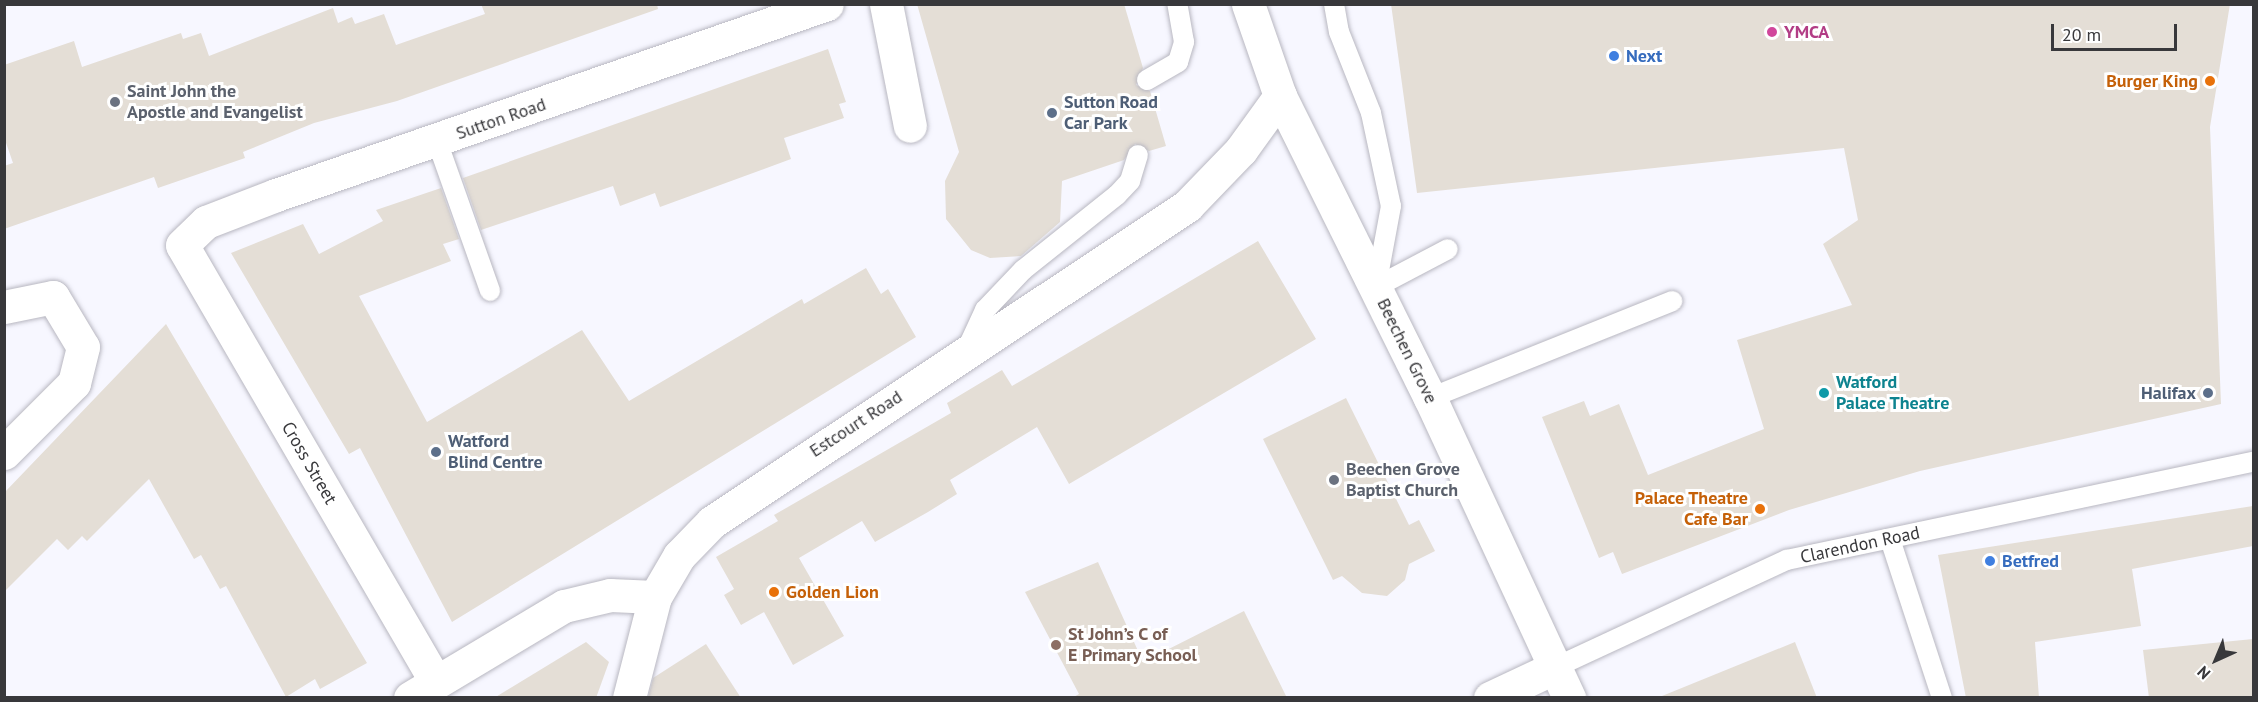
<!DOCTYPE html>
<meta charset="utf-8">
<style>
body{margin:0}
#map{position:relative;width:2258px;height:702px;overflow:hidden;background:#f7f7ff;font-family:"PT Sans",sans-serif}
div>[style]{position:absolute}
.building>*{inset:0;background:#e4ded6}
.roads{filter:drop-shadow(0 0 2px #b8b7c1) drop-shadow(0 0 2px #b8b7c1)}
.service>*{height:20px;margin:-10px;padding:0 10px;transform-origin:10px;border-radius:10px;background:#fff}
.minor>*{height:33px;margin:-16.5px;padding:0 16.5px;transform-origin:16.5px;border-radius:16.5px;background:#fff}
.tertiary>*{height:33px;margin:-16.5px;padding:0 16.5px;transform-origin:16.5px;border-radius:16.5px;background:#fff}
.primary>*{height:33px;margin:-16.5px;padding:0 16.5px;transform-origin:16.5px;border-radius:16.5px;background:#fff}
.dots>*{width:16px;height:16px;translate:-50% -50%;box-sizing:border-box;border:3px solid #fff;border-radius:50%}
span{translate:-50% -50%;white-space:nowrap;text-align:center;line-height:1.15;-webkit-text-stroke:6px #fff;paint-order:stroke}
.hotel-label{font-size:18px;color:#b23c85;font-weight:700}
.left{translate:0 -50%;text-align:left}
.shop-label{font-size:18px;color:#366cbe;font-weight:700}
.food-label{font-size:18px;color:#c56008;font-weight:700}
.right{translate:-100% -50%;text-align:right}
.worship-label{font-size:18px;color:#5b616d;font-weight:700}
.service-label{font-size:18px;color:#4e5e75;font-weight:700}
.street-label{font-size:18px;color:#38383b}
.culture-label{font-size:18px;color:#0d838f;font-weight:700}
.education-label{font-size:18px;color:#785e54;font-weight:700}
.frame{position:absolute;inset:0;border:6px solid #38383b;pointer-events:none}
.north{position:absolute;left:2186px;top:630px;width:60px;height:60px;-webkit-text-stroke:4px #fff;paint-order:stroke;rotate:224deg;font-size:16px;font-weight:700;line-height:24px;text-align:center;color:#38383b}
.north::after{content:'';display:block;margin:auto;width:21px;height:27px;background:#38383b;clip-path:polygon(50% 0,100% 100%,50% 72%,0 100%)}
.scale{position:absolute;left:2051px;top:24px;width:126px;height:27px;box-sizing:border-box;border:3px solid #38383b;border-top:0;padding-left:8px;font-size:18px;line-height:21px;white-space:nowrap;color:#38383b;-webkit-text-stroke:4px #fff;paint-order:stroke}
</style>
<div id="map">
<div class="building">
<i style="clip-path:polygon(481px 4px,657px 4px,658px 9px,397px 101px,314px 123px,243px 152px,245px 158px,158px 188px,154px 177px,4px 229px,4px 166px,13px 163px,4px 137px,4px 65px,74px 41px,82px 67px,181px 33px,183px 39px,201px 33px,209px 56px,333px 8px,338px 23px,352px 17px,355px 24px,384px 14px,396px 45px,485px 14px)"></i>
<i style="clip-path:polygon(917px 4px,1124px 4px,1143px 68px,1136px 85px,1150px 91px,1166px 146px,1149px 151px,1135px 144px,1124px 160px,1062px 181px,1060px 222px,1021px 256px,990px 258px,971px 250px,946px 219px,945px 181px,959px 152px)"></i>
<i style="clip-path:polygon(1391px 4px,2230px 4px,2210px 127px,2221px 404px,1920px 471px,1789px 510px,1622px 574px,1613px 552px,1599px 558px,1542px 417px,1584px 401px,1590px 416px,1619px 404px,1648px 475px,1764px 429px,1737px 340px,1852px 305px,1823px 244px,1858px 220px,1844px 148px,1417px 193px)"></i>
<i style="clip-path:polygon(828px 49px,846px 102px,839px 104px,844px 118px,784px 138px,791px 159px,660px 207px,655px 193px,620px 206px,613px 186px,481px 230px,463px 178px)"></i>
<i style="clip-path:polygon(441px 188px,459px 239px,443px 244px,451px 261px,359px 296px,427px 422px,582px 330px,629px 401px,802px 299px,804px 304px,866px 268px,881px 294px,888px 289px,916px 337px,452px 622px,360px 448px,349px 454px,231px 253px,303px 224px,319px 254px,383px 221px,376px 210px)"></i>
<i style="clip-path:polygon(1258px 241px,1316px 339px,1069px 484px,1037px 427px,950px 480px,957px 494px,928px 512px,875px 542px,862px 521px,799px 558px,844px 636px,793px 665px,764px 612px,741px 625px,724px 595px,734px 589px,716px 557px,778px 521px,774px 515px,951px 413px,947px 403px,1002px 370px,1012px 386px)"></i>
<i style="clip-path:polygon(166px 324px,367px 663px,320px 689px,315px 679px,286px 697px,226px 586px,220px 589px,201px 555px,194px 559px,149px 479px,87px 541px,82px 536px,68px 550px,57px 539px,4px 592px,4px 493px)"></i>
<i style="clip-path:polygon(1346px 398px,1409px 525px,1419px 520px,1435px 551px,1409px 564px,1405px 580px,1387px 596px,1362px 593px,1342px 576px,1333px 580px,1263px 439px)"></i>
<i style="clip-path:polygon(2253px 506px,2253px 546px,2132px 569px,2141px 626px,2035px 642px,2039px 698px,1966px 698px,1938px 555px)"></i>
<i style="clip-path:polygon(1098px 562px,1143px 662px,1244px 611px,1287px 698px,1072px 698px,1079px 694px,1025px 592px)"></i>
<i style="clip-path:polygon(2253px 639px,2253px 698px,2149px 698px,2143px 650px)"></i>
<i style="clip-path:polygon(586px 642px,609px 662px,596px 698px,494px 698px)"></i>
<i style="clip-path:polygon(1795px 642px,1817px 698px,1662px 698px,1662px 696px)"></i>
<i style="clip-path:polygon(706px 644px,741px 698px,648px 698px,653px 678px)"></i>
</div>
<div class="roads">
<div class="service">
<i style="left:1334px;top:4px;width:28px;rotate:80deg"></i>
<i style="left:1339px;top:32px;width:87px;rotate:68.4deg"></i>
<i style="left:1371px;top:113px;width:95px;rotate:77.9deg"></i>
<i style="left:1391px;top:206px;width:82px;rotate:100.5deg"></i>
<i style="left:1147px;top:80px;width:36px;rotate:-30deg"></i>
<i style="left:1178px;top:62px;width:21px;rotate:-73deg"></i>
<i style="left:1184px;top:42px;width:39px;rotate:-100deg"></i>
<i style="left:437px;top:141px;width:159px;rotate:70.5deg"></i>
<i style="left:1376px;top:287px;width:81px;rotate:-27.8deg"></i>
<i style="left:967px;top:349px;width:43px;rotate:-65.2deg"></i>
<i style="left:985px;top:310px;width:55px;rotate:-46.5deg"></i>
<i style="left:1023px;top:270px;width:120px;rotate:-38.6deg"></i>
<i style="left:1117px;top:195px;width:19px;rotate:-47deg"></i>
<i style="left:1130px;top:181px;width:27px;rotate:-73deg"></i>
<i style="left:1430px;top:398px;width:261px;rotate:-21.8deg"></i>
<i style="left:1890px;top:539px;width:167px;rotate:71.9deg"></i>
<i style="left:1556px;top:667px;width:255px;rotate:-24.9deg"></i>
<i style="left:1787px;top:560px;width:477px;rotate:-11.9deg"></i>
</div>
<div class="minor">
<i style="left:886px;top:4px;width:124px;rotate:78.9deg"></i>
<i style="left:4px;top:307px;width:50px;rotate:-11.5deg"></i>
<i style="left:53px;top:297px;width:58px;rotate:59deg"></i>
<i style="left:83px;top:347px;width:37px;rotate:104deg"></i>
<i style="left:74px;top:383px;width:99px;rotate:135deg"></i>
<i style="left:436px;top:682px;width:505px;rotate:-120.17deg"></i>
<i style="left:182px;top:245px;width:33px;rotate:-44deg"></i>
<i style="left:206px;top:222px;width:75px;rotate:-21.1deg"></i>
<i style="left:276px;top:195px;width:583px;rotate:-19.12deg"></i>
<i style="left:410px;top:698px;width:179px;rotate:-30.9deg"></i>
<i style="left:564px;top:606px;width:47px;rotate:-13.4deg"></i>
<i style="left:610px;top:595px;width:45px;rotate:2.5deg"></i>
<i style="left:629px;top:698px;width:104px;rotate:-75.6deg"></i>
<i style="left:655px;top:597px;width:48px;rotate:-59.7deg"></i>
<i style="left:679px;top:556px;width:47px;rotate:-45.9deg"></i>
<i style="left:712px;top:522px;width:571px;rotate:-33.63deg"></i>
<i style="left:1187px;top:206px;width:78px;rotate:-46deg"></i>
<i style="left:1241px;top:150px;width:67px;rotate:-54.2deg"></i>
</div>
<div class="tertiary">
<i style="left:1490px;top:698px;width:73px;rotate:-25.2deg"></i>
</div>
<div class="primary">
<i style="left:1248px;top:4px;width:97px;rotate:70.8deg"></i>
<i style="left:1280px;top:96px;width:337px;rotate:63.6deg"></i>
<i style="left:1430px;top:398px;width:331px;rotate:65.1deg"></i>
</div>
</div>
<div class="dots">
<i style="left:1772px;top:32px;background:#d1479c"></i>
<i style="left:1614px;top:56px;background:#3f7fe0"></i>
<i style="left:2210px;top:81px;background:#e8710a"></i>
<i style="left:115px;top:102px;background:#6b7280"></i>
<i style="left:1052px;top:113px;background:#5c6f8a"></i>
<i style="left:1824px;top:393px;background:#0f9aa8"></i>
<i style="left:2208px;top:393px;background:#5c6f8a"></i>
<i style="left:436px;top:452px;background:#5c6f8a"></i>
<i style="left:1334px;top:480px;background:#6b7280"></i>
<i style="left:1760px;top:509px;background:#e8710a"></i>
<i style="left:1990px;top:561px;background:#3f7fe0"></i>
<i style="left:774px;top:592px;background:#e8710a"></i>
<i style="left:1056px;top:645px;background:#8d6e63"></i>
</div>
<div class="hotel-label">
<span class="left" style="left:1784px;top:32px">YMCA</span>
</div>
<div class="shop-label">
<span class="left" style="left:1626px;top:56px">Next</span>
<span class="left" style="left:2002px;top:561px">Betfred</span>
</div>
<div class="food-label">
<span class="right" style="left:2198px;top:81px">Burger King</span>
<span class="right" style="left:1748px;top:509px">Palace Theatre<br>Cafe Bar</span>
<span class="left" style="left:786px;top:592px">Golden Lion</span>
</div>
<div class="worship-label">
<span class="left" style="left:127px;top:102px">Saint John the<br>Apostle and Evangelist</span>
<span class="left" style="left:1346px;top:480px">Beechen Grove<br>Baptist Church</span>
</div>
<div class="service-label">
<span class="left" style="left:1064px;top:113px">Sutton Road<br>Car Park</span>
<span class="right" style="left:2196px;top:393px">Halifax</span>
<span class="left" style="left:448px;top:452px">Watford<br>Blind Centre</span>
</div>
<div class="street-label">
<span style="left:501px;top:119px;rotate:-19deg">Sutton Road</span>
<span style="left:1407px;top:351px;rotate:64deg">Beechen Grove</span>
<span style="left:856px;top:424px;rotate:-33deg">Estcourt Road</span>
<span style="left:309px;top:463px;rotate:60deg">Cross Street</span>
<span style="left:1860px;top:545px;rotate:-12deg">Clarendon Road</span>
</div>
<div class="culture-label">
<span class="left" style="left:1836px;top:393px">Watford<br>Palace Theatre</span>
</div>
<div class="education-label">
<span class="left" style="left:1068px;top:645px">St John’s C of<br>E Primary School</span>
</div>
<div class="frame"></div>
<div class="north">N</div>
<div class="scale">20 m</div>
</div>
